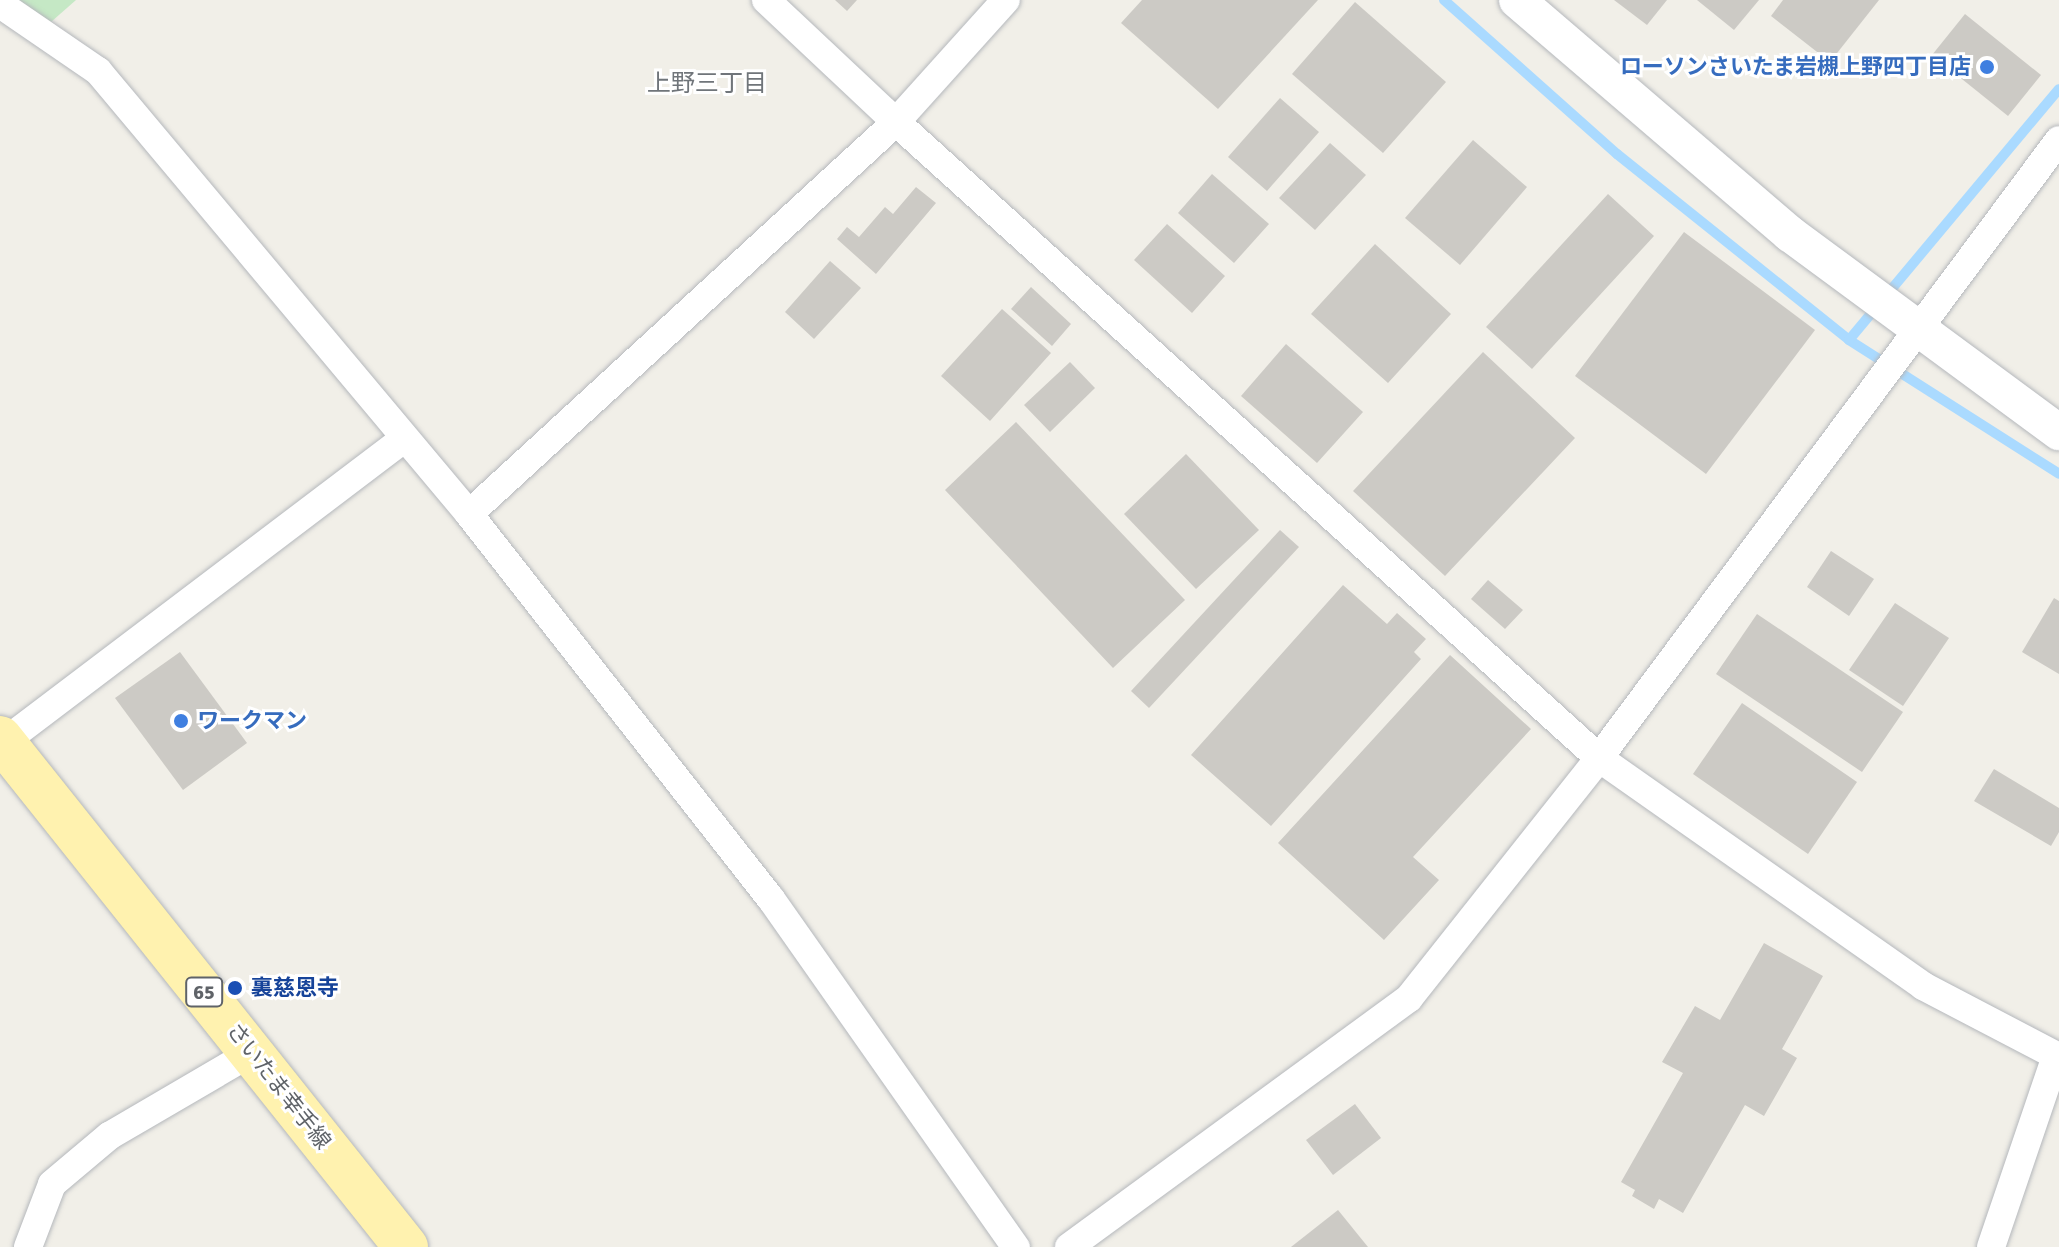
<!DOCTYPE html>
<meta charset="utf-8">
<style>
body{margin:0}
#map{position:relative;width:2059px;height:1247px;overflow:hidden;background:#f1efe8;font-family:Signika,"Noto Sans JP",sans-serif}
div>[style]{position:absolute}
.green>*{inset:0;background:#c5e8c5}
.stream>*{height:10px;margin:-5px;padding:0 5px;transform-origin:5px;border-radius:5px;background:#aadaff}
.building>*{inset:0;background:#cccac5}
.roads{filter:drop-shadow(0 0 2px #b5b8bc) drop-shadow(0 0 2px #b5b8bc)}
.minor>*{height:28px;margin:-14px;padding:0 14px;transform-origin:14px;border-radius:14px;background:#fff}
.tertiary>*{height:36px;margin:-18px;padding:0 18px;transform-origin:18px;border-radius:18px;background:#fff}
.primary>*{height:44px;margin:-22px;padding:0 22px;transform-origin:22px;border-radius:22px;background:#fff2af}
.dots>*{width:22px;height:22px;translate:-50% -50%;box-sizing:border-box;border:4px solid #fff;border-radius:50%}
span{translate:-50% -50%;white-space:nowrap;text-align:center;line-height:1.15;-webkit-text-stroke:6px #fff;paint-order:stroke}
.shield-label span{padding:2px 6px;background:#fff;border:2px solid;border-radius:6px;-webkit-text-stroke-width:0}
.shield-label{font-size:20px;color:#5f6368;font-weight:700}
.shop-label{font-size:22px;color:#366cbe;font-weight:700}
.right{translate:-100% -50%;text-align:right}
.left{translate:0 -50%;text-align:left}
.transit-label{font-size:22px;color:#164399;font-weight:700}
.street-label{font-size:22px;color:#5f6368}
.neighbourhood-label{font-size:24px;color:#70757a}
</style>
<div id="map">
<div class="green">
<i style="clip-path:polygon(19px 0,76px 0,51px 22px)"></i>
</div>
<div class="stream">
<i style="left:1444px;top:0;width:232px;rotate:41.7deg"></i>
<i style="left:1617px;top:154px;width:297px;rotate:38.7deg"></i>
<i style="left:1849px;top:340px;width:249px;rotate:32.5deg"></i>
<i style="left:1849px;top:340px;width:327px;rotate:-50.1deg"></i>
</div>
<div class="building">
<i style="clip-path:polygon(835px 0,857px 0,847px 11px)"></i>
<i style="clip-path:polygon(1142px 0,1318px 0,1218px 109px,1121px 23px)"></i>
<i style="clip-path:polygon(1614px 0,1667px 0,1647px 25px)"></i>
<i style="clip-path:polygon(1697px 0,1759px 0,1734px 30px)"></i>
<i style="clip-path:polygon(1783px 0,1879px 0,1830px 62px,1771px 16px)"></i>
<i style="clip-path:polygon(1355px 2px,1446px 82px,1383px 153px,1292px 74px)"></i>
<i style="clip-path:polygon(1965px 14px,2041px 75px,2008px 116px,1932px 55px)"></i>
<i style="clip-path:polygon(1280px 98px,1319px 132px,1267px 191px,1228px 157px)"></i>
<i style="clip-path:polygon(1473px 140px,1527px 187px,1460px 265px,1405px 218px)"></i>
<i style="clip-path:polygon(1330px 143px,1366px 175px,1315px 230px,1279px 198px)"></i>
<i style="clip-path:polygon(1212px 174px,1269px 224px,1234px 263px,1178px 213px)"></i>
<i style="clip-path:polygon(916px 187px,936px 203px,876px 274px,837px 239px,847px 227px,859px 237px,885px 207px,893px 214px)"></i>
<i style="clip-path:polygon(1608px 194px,1654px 236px,1532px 369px,1486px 327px)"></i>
<i style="clip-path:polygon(1167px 224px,1225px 276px,1192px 313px,1134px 260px)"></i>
<i style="clip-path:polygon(1684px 232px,1815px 330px,1706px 474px,1575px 376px)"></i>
<i style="clip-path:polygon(1375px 244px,1451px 314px,1388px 383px,1311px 314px)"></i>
<i style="clip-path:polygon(830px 261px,861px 288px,814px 339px,785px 312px)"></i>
<i style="clip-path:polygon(1031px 287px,1071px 324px,1052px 346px,1011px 309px)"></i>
<i style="clip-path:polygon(1002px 309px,1051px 353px,990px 421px,941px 376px)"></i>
<i style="clip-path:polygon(1286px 344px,1363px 412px,1317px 463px,1241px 396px)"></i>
<i style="clip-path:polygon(1483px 352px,1575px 438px,1445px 576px,1353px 491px)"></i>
<i style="clip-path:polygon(1070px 362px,1095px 388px,1050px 432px,1024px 405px)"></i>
<i style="clip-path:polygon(1016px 422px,1185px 600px,1113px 668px,945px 490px)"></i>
<i style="clip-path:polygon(1186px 454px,1259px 530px,1196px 589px,1124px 514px)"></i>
<i style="clip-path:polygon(1280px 530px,1299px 547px,1149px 708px,1131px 691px)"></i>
<i style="clip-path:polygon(1831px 551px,1874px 579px,1849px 616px,1807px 587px)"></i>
<i style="clip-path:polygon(1488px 580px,1523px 610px,1505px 629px,1471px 599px)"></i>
<i style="clip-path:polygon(1343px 585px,1387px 624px,1397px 613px,1426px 639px,1414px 652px,1421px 659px,1271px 826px,1191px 755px)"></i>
<i style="clip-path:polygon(2054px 598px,2059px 601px,2059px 674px,2022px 652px)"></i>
<i style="clip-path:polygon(1895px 603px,1949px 638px,1903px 706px,1849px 670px)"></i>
<i style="clip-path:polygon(1757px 614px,1903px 712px,1862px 772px,1716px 674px)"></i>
<i style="clip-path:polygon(180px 652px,247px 743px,183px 790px,115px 698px)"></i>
<i style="clip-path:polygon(1450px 655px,1531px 729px,1413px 857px,1439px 880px,1384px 940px,1278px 843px)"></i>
<i style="clip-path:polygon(1742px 703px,1857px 782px,1808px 854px,1693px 774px)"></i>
<i style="clip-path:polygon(1994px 769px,2059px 808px,2059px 832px,2051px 846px,1974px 801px)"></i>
<i style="clip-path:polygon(1764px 943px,1823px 976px,1782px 1049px,1797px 1058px,1764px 1116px,1745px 1105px,1683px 1213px,1659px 1199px,1654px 1209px,1632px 1196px,1635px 1190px,1621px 1182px,1683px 1073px,1662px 1062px,1695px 1006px,1720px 1020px)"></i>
<i style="clip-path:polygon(1355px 1104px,1381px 1138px,1333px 1175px,1306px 1140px)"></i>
<i style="clip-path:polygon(1338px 1210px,1368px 1247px,1291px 1247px)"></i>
</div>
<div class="roads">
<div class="minor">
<i style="left:766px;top:0;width:178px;rotate:43.2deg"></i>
<i style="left:896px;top:122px;width:948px;rotate:42.14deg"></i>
<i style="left:1599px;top:758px;width:396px;rotate:35.1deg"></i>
<i style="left:1923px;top:986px;width:153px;rotate:27.6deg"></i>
<i style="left:0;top:4px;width:119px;rotate:34.4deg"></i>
<i style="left:98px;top:71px;width:578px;rotate:50.05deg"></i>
<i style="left:469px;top:514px;width:489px;rotate:51.9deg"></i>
<i style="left:771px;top:899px;width:426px;rotate:54.9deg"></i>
<i style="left:469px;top:514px;width:580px;rotate:-42.55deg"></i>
<i style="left:896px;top:122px;width:164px;rotate:-48deg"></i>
<i style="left:4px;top:742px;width:503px;rotate:-37.17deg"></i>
<i style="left:28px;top:1247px;width:67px;rotate:-69.1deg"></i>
<i style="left:52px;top:1184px;width:75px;rotate:-40.1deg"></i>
<i style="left:109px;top:1136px;width:167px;rotate:-30.3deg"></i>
<i style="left:1069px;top:1247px;width:421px;rotate:-36.2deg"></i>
<i style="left:1409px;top:998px;width:306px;rotate:-51.6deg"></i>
<i style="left:1599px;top:758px;width:770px;rotate:-53.34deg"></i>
<i style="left:1991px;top:1247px;width:202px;rotate:-71.2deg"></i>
</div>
<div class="tertiary">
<i style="left:1517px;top:0;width:360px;rotate:40.6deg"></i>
<i style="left:1790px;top:234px;width:334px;rotate:36.4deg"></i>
</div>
<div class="primary">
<i style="left:0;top:738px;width:651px;rotate:51.42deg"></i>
</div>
</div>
<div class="dots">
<i style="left:1987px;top:67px;background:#3f7fe0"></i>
<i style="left:181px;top:721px;background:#3f7fe0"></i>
<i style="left:235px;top:988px;background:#1a4fb4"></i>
</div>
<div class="shield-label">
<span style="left:204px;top:992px">65</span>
</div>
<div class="shop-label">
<span class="right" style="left:1971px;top:67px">ローソンさいたま岩槻上野四丁目店</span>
<span class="left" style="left:197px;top:721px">ワークマン</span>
</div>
<div class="transit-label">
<span class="left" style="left:251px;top:988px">裏慈恩寺</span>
</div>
<div class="street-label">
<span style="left:279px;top:1086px;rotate:52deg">さいたま幸手線</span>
</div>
<div class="neighbourhood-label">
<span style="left:707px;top:84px">上野三丁目</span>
</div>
</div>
